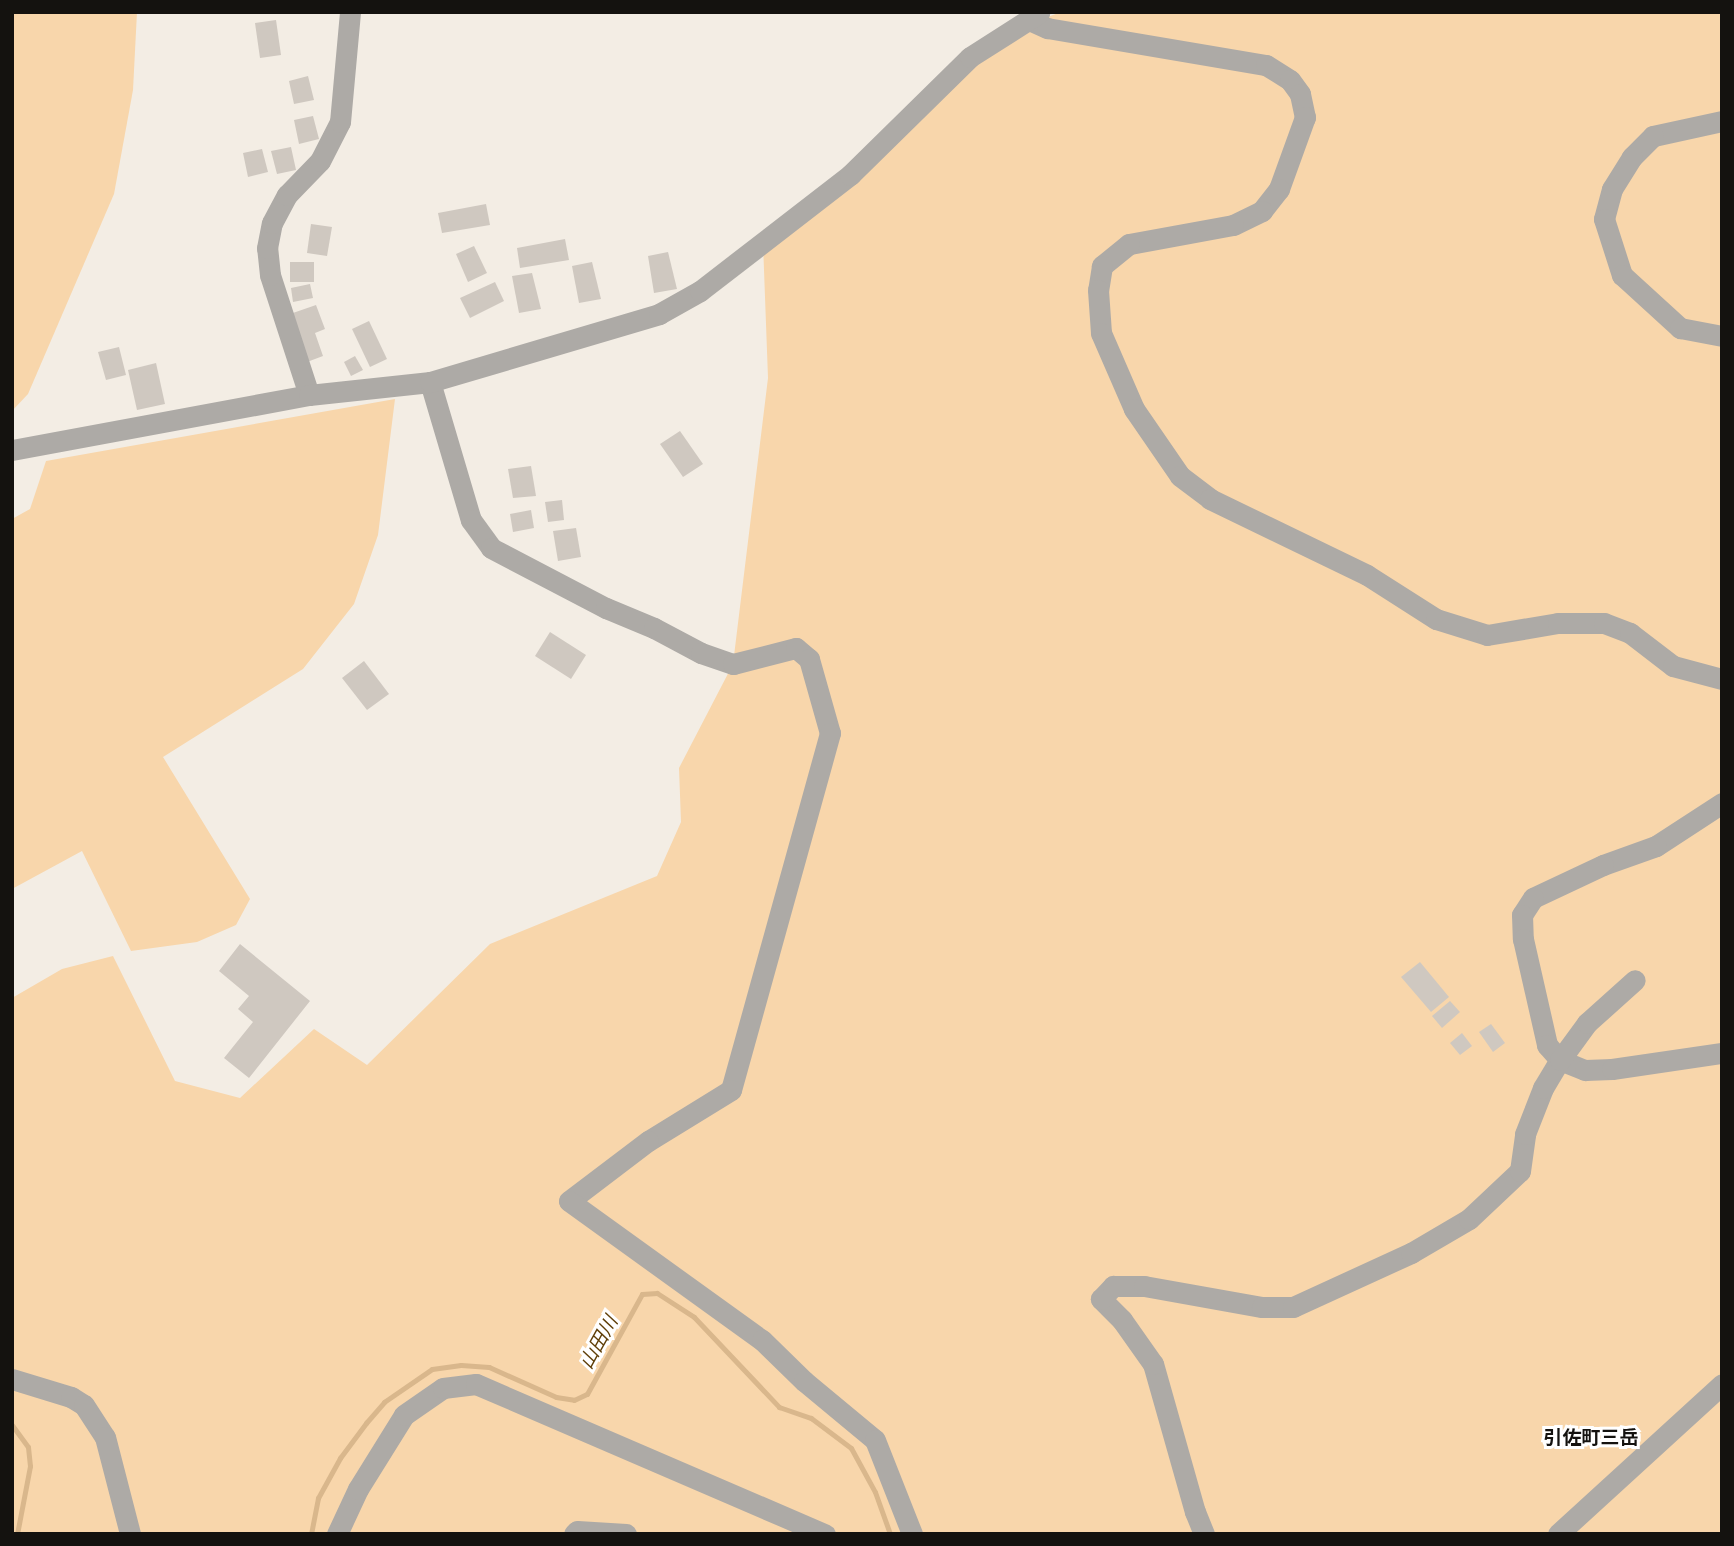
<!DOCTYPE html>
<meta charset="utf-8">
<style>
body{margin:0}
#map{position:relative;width:1734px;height:1546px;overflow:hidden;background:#f3ede4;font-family:"Golos Text","Noto Sans JP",sans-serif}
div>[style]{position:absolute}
.green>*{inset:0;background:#f8d6ab}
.stream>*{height:5px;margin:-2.5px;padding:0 2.5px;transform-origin:2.5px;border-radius:2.5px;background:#d9b78c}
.building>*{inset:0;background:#cfc8c0}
.minor>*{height:21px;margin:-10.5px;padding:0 10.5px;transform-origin:10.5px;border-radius:10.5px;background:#adaaa6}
span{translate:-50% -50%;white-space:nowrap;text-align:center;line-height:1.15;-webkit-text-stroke:6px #fff;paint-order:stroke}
.water-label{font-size:19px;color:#603f09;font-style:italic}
.neighbourhood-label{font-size:19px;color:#14120f;font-weight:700}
.frame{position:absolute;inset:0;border:14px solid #14120f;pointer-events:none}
</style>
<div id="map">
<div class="green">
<i style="clip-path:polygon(12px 12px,137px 12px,133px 90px,114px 194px,28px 394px,12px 411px)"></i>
<i style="clip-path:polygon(1061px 12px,1722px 12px,1722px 1534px,12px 1534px,12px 998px,62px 969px,113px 956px,175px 1081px,240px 1098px,314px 1029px,367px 1065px,490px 944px,657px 876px,681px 822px,679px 768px,733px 664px,768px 378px,763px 243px,1011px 31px)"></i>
<i style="clip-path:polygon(395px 399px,378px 535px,354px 604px,303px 669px,163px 757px,250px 899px,236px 925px,197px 942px,131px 951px,82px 851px,12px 889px,12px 519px,30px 509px,46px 461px)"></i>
</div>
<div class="stream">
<i style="left:12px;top:1425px;width:27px;rotate:54deg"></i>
<i style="left:28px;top:1447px;width:19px;rotate:84deg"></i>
<i style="left:30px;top:1466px;width:69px;rotate:100.8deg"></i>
<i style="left:311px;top:1534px;width:37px;rotate:-79deg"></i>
<i style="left:318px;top:1498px;width:46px;rotate:-61.2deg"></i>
<i style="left:340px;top:1458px;width:44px;rotate:-53.4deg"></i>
<i style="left:366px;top:1423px;width:28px;rotate:-49deg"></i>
<i style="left:384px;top:1402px;width:58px;rotate:-34.5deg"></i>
<i style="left:432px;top:1369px;width:29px;rotate:-8deg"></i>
<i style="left:461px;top:1365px;width:28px;rotate:4deg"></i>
<i style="left:489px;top:1367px;width:73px;rotate:24.1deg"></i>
<i style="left:556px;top:1397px;width:18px;rotate:9deg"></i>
<i style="left:574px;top:1400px;width:14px;rotate:-25deg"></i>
<i style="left:587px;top:1394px;width:114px;rotate:-61.2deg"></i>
<i style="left:642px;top:1294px;width:15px;rotate:-4deg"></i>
<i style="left:657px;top:1293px;width:44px;rotate:33deg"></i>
<i style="left:694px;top:1317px;width:124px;rotate:46.6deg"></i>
<i style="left:779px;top:1407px;width:34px;rotate:19deg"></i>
<i style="left:811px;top:1418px;width:50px;rotate:36.9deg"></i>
<i style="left:851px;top:1448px;width:50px;rotate:61.4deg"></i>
<i style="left:875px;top:1492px;width:45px;rotate:70.3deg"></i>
</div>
<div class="building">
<i style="clip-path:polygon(276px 20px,281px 55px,260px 58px,255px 23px)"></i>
<i style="clip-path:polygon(308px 76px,314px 100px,294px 104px,289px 81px)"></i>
<i style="clip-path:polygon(313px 116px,319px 139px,299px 144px,294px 120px)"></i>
<i style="clip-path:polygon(291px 147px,296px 170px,277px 174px,271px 151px)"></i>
<i style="clip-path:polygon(262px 149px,268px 172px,248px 177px,243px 153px)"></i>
<i style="clip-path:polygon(486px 204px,490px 225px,442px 233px,438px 213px)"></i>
<i style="clip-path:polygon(311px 224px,332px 227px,327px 256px,307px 253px)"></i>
<i style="clip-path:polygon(565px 239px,569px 260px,520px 268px,517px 248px)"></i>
<i style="clip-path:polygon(474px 246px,487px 273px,468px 282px,456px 254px)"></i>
<i style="clip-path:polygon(668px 252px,677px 289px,654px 293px,648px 256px)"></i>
<i style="clip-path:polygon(290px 262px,314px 262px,314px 282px,290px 282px)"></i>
<i style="clip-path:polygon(592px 262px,601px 299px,579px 303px,572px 266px)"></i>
<i style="clip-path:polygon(532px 273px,541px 309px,519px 313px,512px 276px)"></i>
<i style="clip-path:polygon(495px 282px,504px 301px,470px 318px,460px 298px)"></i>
<i style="clip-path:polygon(310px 284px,313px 298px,293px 302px,291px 288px)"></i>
<i style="clip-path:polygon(316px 305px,325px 329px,315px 333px,323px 356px,307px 362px,290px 314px)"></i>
<i style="clip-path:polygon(369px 321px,387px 359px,370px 367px,352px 329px)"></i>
<i style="clip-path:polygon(119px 347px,126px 375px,106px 380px,98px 352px)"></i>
<i style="clip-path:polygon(355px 356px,363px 370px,351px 376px,344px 362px)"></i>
<i style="clip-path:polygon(156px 363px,165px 404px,137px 410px,128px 370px)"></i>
<i style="clip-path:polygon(680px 431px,703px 464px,683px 477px,660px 444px)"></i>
<i style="clip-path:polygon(531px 466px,536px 496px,513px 498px,508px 469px)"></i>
<i style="clip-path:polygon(562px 500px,564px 520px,548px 522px,545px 502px)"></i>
<i style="clip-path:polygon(531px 510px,534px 528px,513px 532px,510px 514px)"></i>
<i style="clip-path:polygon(576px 528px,581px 557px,558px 561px,553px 531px)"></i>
<i style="clip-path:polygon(550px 632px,586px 655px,571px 679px,535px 656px)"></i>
<i style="clip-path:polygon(364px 661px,389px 694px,367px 710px,342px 678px)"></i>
<i style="clip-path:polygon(240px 944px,310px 1001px,249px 1078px,224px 1058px,253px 1022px,238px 1009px,249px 996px,219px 971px)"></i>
<i style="clip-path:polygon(1420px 962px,1449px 997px,1431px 1012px,1401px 977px)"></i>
<i style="clip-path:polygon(1450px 1001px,1460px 1012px,1442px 1028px,1432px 1016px)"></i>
<i style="clip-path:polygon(1491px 1024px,1505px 1043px,1493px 1052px,1479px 1032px)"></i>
<i style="clip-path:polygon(1462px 1033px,1472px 1046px,1460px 1055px,1450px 1043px)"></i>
</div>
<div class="minor">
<i style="left:1029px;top:20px;width:20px;rotate:24deg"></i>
<i style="left:1047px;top:28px;width:222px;rotate:9.6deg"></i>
<i style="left:1266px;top:65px;width:28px;rotate:32deg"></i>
<i style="left:1290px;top:80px;width:17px;rotate:54deg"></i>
<i style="left:1300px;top:94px;width:24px;rotate:78deg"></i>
<i style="left:1305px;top:117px;width:77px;rotate:109.9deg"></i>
<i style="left:1279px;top:189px;width:28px;rotate:128deg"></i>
<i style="left:1262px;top:211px;width:32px;rotate:154deg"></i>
<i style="left:1233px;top:225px;width:106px;rotate:169.6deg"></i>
<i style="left:1129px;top:244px;width:35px;rotate:141deg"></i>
<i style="left:1102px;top:266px;width:24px;rotate:99deg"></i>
<i style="left:1098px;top:290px;width:43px;rotate:86deg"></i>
<i style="left:1101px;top:333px;width:83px;rotate:66.5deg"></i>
<i style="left:1134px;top:409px;width:81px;rotate:55.5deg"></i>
<i style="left:1180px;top:476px;width:38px;rotate:37deg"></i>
<i style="left:1210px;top:499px;width:174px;rotate:25.8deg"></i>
<i style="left:1367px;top:575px;width:82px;rotate:32.5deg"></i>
<i style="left:1436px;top:619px;width:53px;rotate:17.4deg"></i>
<i style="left:1487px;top:635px;width:72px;rotate:-9.6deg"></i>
<i style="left:1558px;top:623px;width:46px"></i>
<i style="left:1604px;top:623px;width:28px;rotate:21deg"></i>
<i style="left:1630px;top:633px;width:54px;rotate:37.5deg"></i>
<i style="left:1673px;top:666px;width:51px;rotate:14.9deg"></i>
<i style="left:1722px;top:121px;width:71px;rotate:167.7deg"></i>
<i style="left:1653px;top:136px;width:30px;rotate:135deg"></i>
<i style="left:1632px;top:157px;width:38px;rotate:122deg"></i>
<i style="left:1612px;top:189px;width:31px;rotate:105deg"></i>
<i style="left:1604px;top:219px;width:59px;rotate:72.2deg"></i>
<i style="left:1622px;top:275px;width:79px;rotate:42.4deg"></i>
<i style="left:1680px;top:328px;width:43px;rotate:10.8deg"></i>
<i style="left:430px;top:382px;width:144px;rotate:73.5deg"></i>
<i style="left:471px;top:520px;width:34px;rotate:54deg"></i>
<i style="left:491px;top:548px;width:130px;rotate:27.6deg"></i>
<i style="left:606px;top:608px;width:52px;rotate:22.6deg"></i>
<i style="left:654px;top:628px;width:53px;rotate:28deg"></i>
<i style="left:701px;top:653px;width:34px;rotate:19deg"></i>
<i style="left:733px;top:664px;width:65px;rotate:-14.3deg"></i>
<i style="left:796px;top:648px;width:17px;rotate:40deg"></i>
<i style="left:809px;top:659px;width:77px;rotate:74.2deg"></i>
<i style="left:830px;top:733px;width:370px;rotate:105.5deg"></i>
<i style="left:731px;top:1090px;width:97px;rotate:148.4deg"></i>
<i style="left:648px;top:1141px;width:99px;rotate:142.8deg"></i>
<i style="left:569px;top:1201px;width:238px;rotate:35.8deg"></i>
<i style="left:762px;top:1340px;width:59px;rotate:44.3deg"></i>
<i style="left:804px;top:1381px;width:92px;rotate:39.7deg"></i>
<i style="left:875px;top:1440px;width:101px;rotate:68.5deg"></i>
<i style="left:309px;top:395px;width:126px;rotate:-108deg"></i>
<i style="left:270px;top:275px;width:27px;rotate:-96deg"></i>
<i style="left:267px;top:248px;width:25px;rotate:-79deg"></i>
<i style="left:272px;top:223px;width:32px;rotate:-62deg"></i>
<i style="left:287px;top:195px;width:47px;rotate:-45.9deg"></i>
<i style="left:320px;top:161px;width:44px;rotate:-62.9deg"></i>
<i style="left:340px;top:122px;width:110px;rotate:-84.8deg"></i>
<i style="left:12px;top:450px;width:302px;rotate:-10.5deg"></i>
<i style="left:309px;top:395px;width:122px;rotate:-6.1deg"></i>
<i style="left:430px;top:382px;width:239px;rotate:-16.5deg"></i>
<i style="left:659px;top:314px;width:47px;rotate:-29.3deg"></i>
<i style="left:700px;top:291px;width:190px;rotate:-37.7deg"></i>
<i style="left:850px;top:175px;width:168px;rotate:-44.5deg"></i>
<i style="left:970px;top:57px;width:82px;rotate:-32.5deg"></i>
<i style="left:1722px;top:803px;width:79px;rotate:146.9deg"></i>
<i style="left:1656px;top:846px;width:56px;rotate:160.3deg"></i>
<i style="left:1603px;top:865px;width:77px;rotate:154.8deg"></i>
<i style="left:1533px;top:898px;width:20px;rotate:123deg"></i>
<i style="left:1522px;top:915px;width:24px;rotate:88deg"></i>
<i style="left:1523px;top:939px;width:109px;rotate:77.2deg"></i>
<i style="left:1547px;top:1045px;width:20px;rotate:49deg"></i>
<i style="left:1560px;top:1060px;width:27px;rotate:22deg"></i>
<i style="left:1585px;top:1070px;width:27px;rotate:-2deg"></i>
<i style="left:1612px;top:1069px;width:111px;rotate:-8.3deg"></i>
<i style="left:12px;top:1379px;width:62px;rotate:17deg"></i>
<i style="left:71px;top:1397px;width:15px;rotate:32deg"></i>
<i style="left:84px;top:1405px;width:38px;rotate:57deg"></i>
<i style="left:105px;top:1437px;width:100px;rotate:75.5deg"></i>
<i style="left:337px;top:1534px;width:50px;rotate:-65deg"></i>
<i style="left:358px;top:1489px;width:87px;rotate:-58.1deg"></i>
<i style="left:404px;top:1415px;width:47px;rotate:-34.7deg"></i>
<i style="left:443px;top:1388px;width:33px;rotate:-7deg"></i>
<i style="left:476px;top:1384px;width:380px;rotate:23.3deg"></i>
<i style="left:574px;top:1534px;width:4px;rotate:-45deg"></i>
<i style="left:577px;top:1531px;width:49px;rotate:3.5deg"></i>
<i style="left:1204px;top:1534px;width:24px;rotate:-112deg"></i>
<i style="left:1195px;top:1512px;width:154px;rotate:-105.8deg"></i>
<i style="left:1153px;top:1364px;width:54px;rotate:-125.2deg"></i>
<i style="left:1122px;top:1320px;width:30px;rotate:-135deg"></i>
<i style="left:1101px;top:1299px;width:18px;rotate:-47deg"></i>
<i style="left:1113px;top:1286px;width:31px"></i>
<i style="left:1144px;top:1286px;width:120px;rotate:10.1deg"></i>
<i style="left:1262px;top:1307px;width:31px"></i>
<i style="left:1293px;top:1307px;width:130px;rotate:-24.6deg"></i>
<i style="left:1411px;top:1253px;width:67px;rotate:-30.4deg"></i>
<i style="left:1469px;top:1219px;width:70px;rotate:-43.3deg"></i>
<i style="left:1520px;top:1171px;width:37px;rotate:-82deg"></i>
<i style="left:1525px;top:1134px;width:49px;rotate:-68.6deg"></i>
<i style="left:1543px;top:1088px;width:33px;rotate:-59deg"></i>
<i style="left:1560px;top:1060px;width:46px;rotate:-53.9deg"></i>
<i style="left:1587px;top:1023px;width:64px;rotate:-41.9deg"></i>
<i style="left:1558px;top:1534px;width:222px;rotate:-42.4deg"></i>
</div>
<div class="water-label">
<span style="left:598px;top:1342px;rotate:-61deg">山田川</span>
</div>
<div class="neighbourhood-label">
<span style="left:1591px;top:1437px">引佐町三岳</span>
</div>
<div class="frame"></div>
</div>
